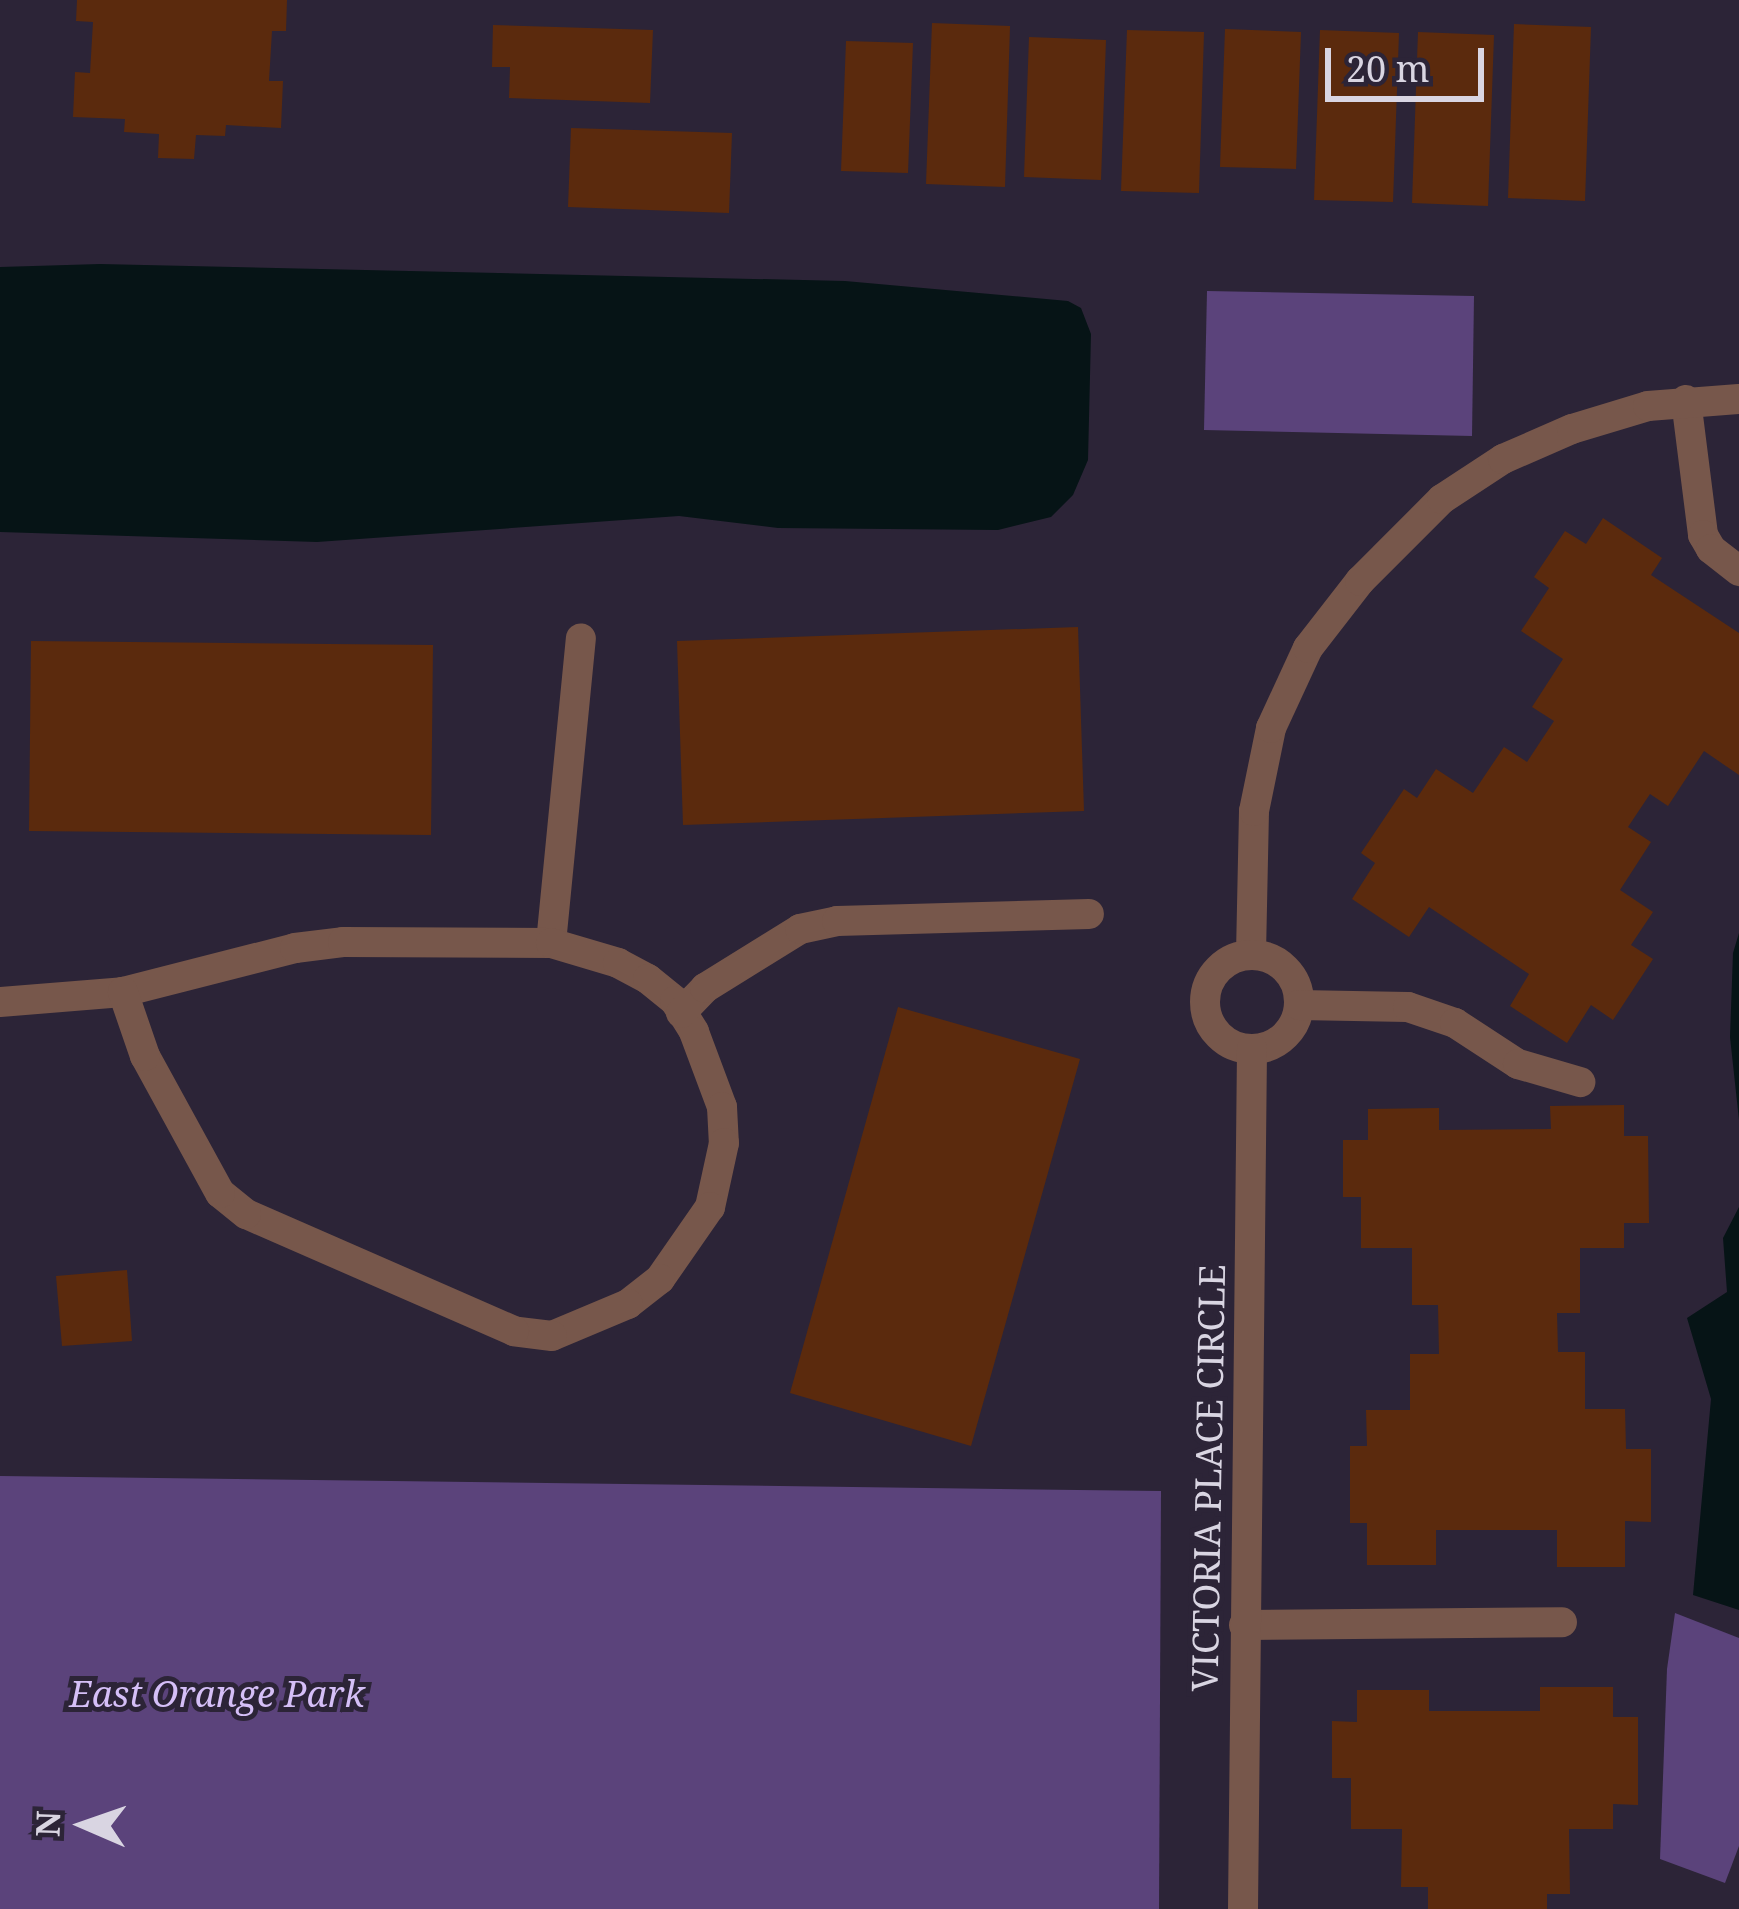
<!DOCTYPE html>
<style>
body{margin:0}
#map{position:relative;width:1739px;height:1909px;overflow:hidden;background:#2c2437;font-family:"Noto Serif",serif}
div>[style]{position:absolute}
.green>*{inset:0;background:#5b437b}
.water>*{inset:0;background:#061416}
.building>*{inset:0;background:#5b2a0d}
.service>*{height:30px;margin:-15px;padding:0 15px;transform-origin:15px;border-radius:15px;background:#77574b}
.service>.ring{margin:-15px;padding:0;box-sizing:content-box;background:none;border:30px solid #77574b;border-radius:50%}
span{translate:-50% -50%;white-space:nowrap;text-align:center;line-height:1.15;-webkit-text-stroke:10px #2c2437;paint-order:stroke}
.street-label{font-size:36px;color:#d9d5e2}
.park-label{font-size:36px;color:#d5bff7;font-style:italic}
.north{position:absolute;left:24px;top:1765px;width:120px;height:120px;-webkit-text-stroke:9px #2c2437;paint-order:stroke;rotate:272deg;font-size:33px;font-weight:700;line-height:48px;text-align:center;color:#d9d5e2}
.north::after{content:'';display:block;margin:auto;width:42px;height:54px;background:#d9d5e2;clip-path:polygon(50% 0,100% 100%,50% 72%,0 100%)}
.scale{position:absolute;left:1325px;top:48px;width:159px;height:54px;box-sizing:border-box;border:6px solid #d9d5e2;border-top:0;padding-left:15px;font-size:36px;line-height:42px;white-space:nowrap;color:#d9d5e2;-webkit-text-stroke:9px #2c2437;paint-order:stroke}
</style>
<div id="map">
<div class="green">
<i style="clip-path:polygon(1207px 291px,1474px 296px,1472px 436px,1204px 430px)"></i>
<i style="clip-path:polygon(0 1476px,1161px 1491px,1159px 1909px,0 1909px)"></i>
<i style="clip-path:polygon(1675px 1613px,1739px 1638px,1739px 1846px,1725px 1883px,1660px 1859px,1667px 1669px)"></i>
</div>
<div class="water">
<i style="clip-path:polygon(100px 264px,845px 281px,1068px 301px,1081px 308px,1091px 334px,1088px 460px,1073px 495px,1051px 517px,998px 530px,778px 528px,679px 516px,317px 542px,0 532px,0 267px)"></i>
<i style="clip-path:polygon(1739px 933px,1739px 1120px,1730px 1037px,1733px 953px)"></i>
<i style="clip-path:polygon(1739px 1207px,1739px 1610px,1693px 1595px,1711px 1399px,1687px 1318px,1727px 1292px,1723px 1238px)"></i>
</div>
<div class="building">
<i style="clip-path:polygon(77px 0,287px 0,286px 31px,272px 31px,269px 81px,283px 81px,281px 128px,226px 125px,225px 136px,196px 135px,194px 159px,158px 158px,159px 134px,124px 132px,125px 119px,73px 117px,75px 72px,90px 73px,93px 22px,76px 21px)"></i>
<i style="clip-path:polygon(932px 23px,1010px 26px,1005px 187px,926px 184px)"></i>
<i style="clip-path:polygon(1514px 24px,1591px 27px,1585px 201px,1508px 198px)"></i>
<i style="clip-path:polygon(493px 25px,653px 30px,650px 103px,509px 98px,510px 67px,492px 67px)"></i>
<i style="clip-path:polygon(1225px 29px,1301px 32px,1296px 169px,1220px 167px)"></i>
<i style="clip-path:polygon(1127px 30px,1204px 32px,1199px 193px,1121px 191px)"></i>
<i style="clip-path:polygon(1320px 30px,1399px 33px,1393px 202px,1314px 200px)"></i>
<i style="clip-path:polygon(1418px 32px,1494px 35px,1488px 206px,1412px 203px)"></i>
<i style="clip-path:polygon(1029px 37px,1106px 40px,1101px 180px,1024px 177px)"></i>
<i style="clip-path:polygon(846px 41px,913px 43px,908px 173px,841px 171px)"></i>
<i style="clip-path:polygon(571px 128px,732px 133px,729px 213px,568px 207px)"></i>
<i style="clip-path:polygon(1603px 518px,1662px 558px,1651px 575px,1739px 633px,1739px 775px,1704px 751px,1668px 806px,1650px 794px,1628px 827px,1651px 842px,1620px 890px,1653px 912px,1631px 945px,1653px 959px,1613px 1020px,1591px 1005px,1567px 1043px,1510px 1006px,1529px 974px,1429px 907px,1409px 937px,1352px 899px,1375px 863px,1361px 853px,1404px 789px,1417px 798px,1436px 769px,1473px 793px,1504px 747px,1527px 762px,1554px 721px,1532px 707px,1563px 659px,1521px 631px,1549px 588px,1534px 577px,1565px 531px,1586px 544px)"></i>
<i style="clip-path:polygon(1078px 627px,1084px 811px,683px 825px,677px 641px)"></i>
<i style="clip-path:polygon(31px 641px,433px 645px,431px 835px,29px 831px)"></i>
<i style="clip-path:polygon(898px 1007px,1080px 1059px,971px 1446px,790px 1393px)"></i>
<i style="clip-path:polygon(1624px 1105px,1624px 1136px,1648px 1136px,1649px 1223px,1624px 1223px,1624px 1248px,1580px 1248px,1580px 1313px,1557px 1313px,1558px 1352px,1585px 1352px,1585px 1409px,1625px 1409px,1626px 1449px,1651px 1449px,1651px 1522px,1625px 1521px,1625px 1567px,1557px 1567px,1557px 1530px,1436px 1530px,1436px 1565px,1367px 1565px,1367px 1523px,1350px 1523px,1350px 1446px,1367px 1446px,1366px 1410px,1410px 1410px,1410px 1354px,1439px 1354px,1438px 1305px,1412px 1305px,1412px 1248px,1361px 1248px,1361px 1197px,1343px 1197px,1343px 1140px,1368px 1140px,1368px 1109px,1439px 1108px,1439px 1130px,1551px 1129px,1550px 1106px)"></i>
<i style="clip-path:polygon(127px 1270px,132px 1341px,62px 1346px,56px 1276px)"></i>
<i style="clip-path:polygon(1540px 1687px,1613px 1687px,1613px 1717px,1638px 1717px,1638px 1805px,1613px 1804px,1613px 1829px,1569px 1829px,1570px 1894px,1547px 1894px,1547px 1909px,1428px 1909px,1428px 1887px,1401px 1887px,1402px 1829px,1351px 1829px,1351px 1778px,1332px 1778px,1332px 1721px,1357px 1722px,1357px 1690px,1429px 1690px,1429px 1711px,1540px 1711px)"></i>
</div>
<div class="service">
<i style="left:1686px;top:400px;width:136px;rotate:82.8deg"></i>
<i style="left:1703px;top:535px;width:16px;rotate:60deg"></i>
<i style="left:1711px;top:549px;width:36px;rotate:38deg"></i>
<i style="left:551px;top:943px;width:306px;rotate:-84.4deg"></i>
<i style="left:1251px;top:954px;width:143px;rotate:-88.8deg"></i>
<i style="left:1254px;top:811px;width:85px;rotate:-78.4deg"></i>
<i style="left:1271px;top:728px;width:88px;rotate:-65.2deg"></i>
<i style="left:1308px;top:648px;width:85px;rotate:-52.2deg"></i>
<i style="left:1360px;top:581px;width:116px;rotate:-45deg"></i>
<i style="left:1442px;top:499px;width:73px;rotate:-33.3deg"></i>
<i style="left:1503px;top:459px;width:75px;rotate:-23.5deg"></i>
<i style="left:1572px;top:429px;width:79px;rotate:-16.8deg"></i>
<i style="left:1648px;top:406px;width:91px;rotate:-4.4deg"></i>
<i class="ring" style="left:1205px;top:955px;width:64px;height:64px"></i>
<i style="left:0;top:1002px;width:123px;rotate:-4.6deg"></i>
<i style="left:123px;top:992px;width:178px;rotate:-14.3deg"></i>
<i style="left:295px;top:948px;width:48px;rotate:-7.1deg"></i>
<i style="left:343px;top:942px;width:208px;rotate:0.3deg"></i>
<i style="left:551px;top:943px;width:70px;rotate:16.6deg"></i>
<i style="left:618px;top:963px;width:34px;rotate:28deg"></i>
<i style="left:648px;top:979px;width:35px;rotate:39deg"></i>
<i style="left:675px;top:1001px;width:36px;rotate:58deg"></i>
<i style="left:694px;top:1032px;width:80px;rotate:69.5deg"></i>
<i style="left:722px;top:1107px;width:36px;rotate:87deg"></i>
<i style="left:724px;top:1143px;width:66px;rotate:102.3deg"></i>
<i style="left:710px;top:1207px;width:88px;rotate:124.8deg"></i>
<i style="left:660px;top:1279px;width:41px;rotate:142deg"></i>
<i style="left:628px;top:1304px;width:82px;rotate:157.2deg"></i>
<i style="left:552px;top:1336px;width:38px;rotate:-173deg"></i>
<i style="left:514px;top:1331px;width:292px;rotate:-156.4deg"></i>
<i style="left:246px;top:1214px;width:33px;rotate:-141deg"></i>
<i style="left:220px;top:1193px;width:156px;rotate:-118.7deg"></i>
<i style="left:145px;top:1056px;width:68px;rotate:-109deg"></i>
<i style="left:1299px;top:1005px;width:109px;rotate:1.1deg"></i>
<i style="left:1408px;top:1007px;width:50px;rotate:18.8deg"></i>
<i style="left:1455px;top:1023px;width:75px;rotate:33.1deg"></i>
<i style="left:1518px;top:1064px;width:65px;rotate:16.2deg"></i>
<i style="left:681px;top:1013px;width:35px;rotate:-46deg"></i>
<i style="left:705px;top:988px;width:112px;rotate:-31.8deg"></i>
<i style="left:800px;top:929px;width:38px;rotate:-12deg"></i>
<i style="left:837px;top:921px;width:252px;rotate:-1.6deg"></i>
<i style="left:1244px;top:1625px;width:318px;rotate:-0.5deg"></i>
<i style="left:1243px;top:1909px;width:860px;rotate:-89.4deg"></i>
</div>
<div class="street-label">
<span style="left:1208px;top:1478px;rotate:-89deg">VICTORIA PLACE CIRCLE</span>
</div>
<div class="park-label">
<span style="left:217px;top:1694px">East Orange Park</span>
</div>
<div class="north">N</div>
<div class="scale">20 m</div>
</div>
